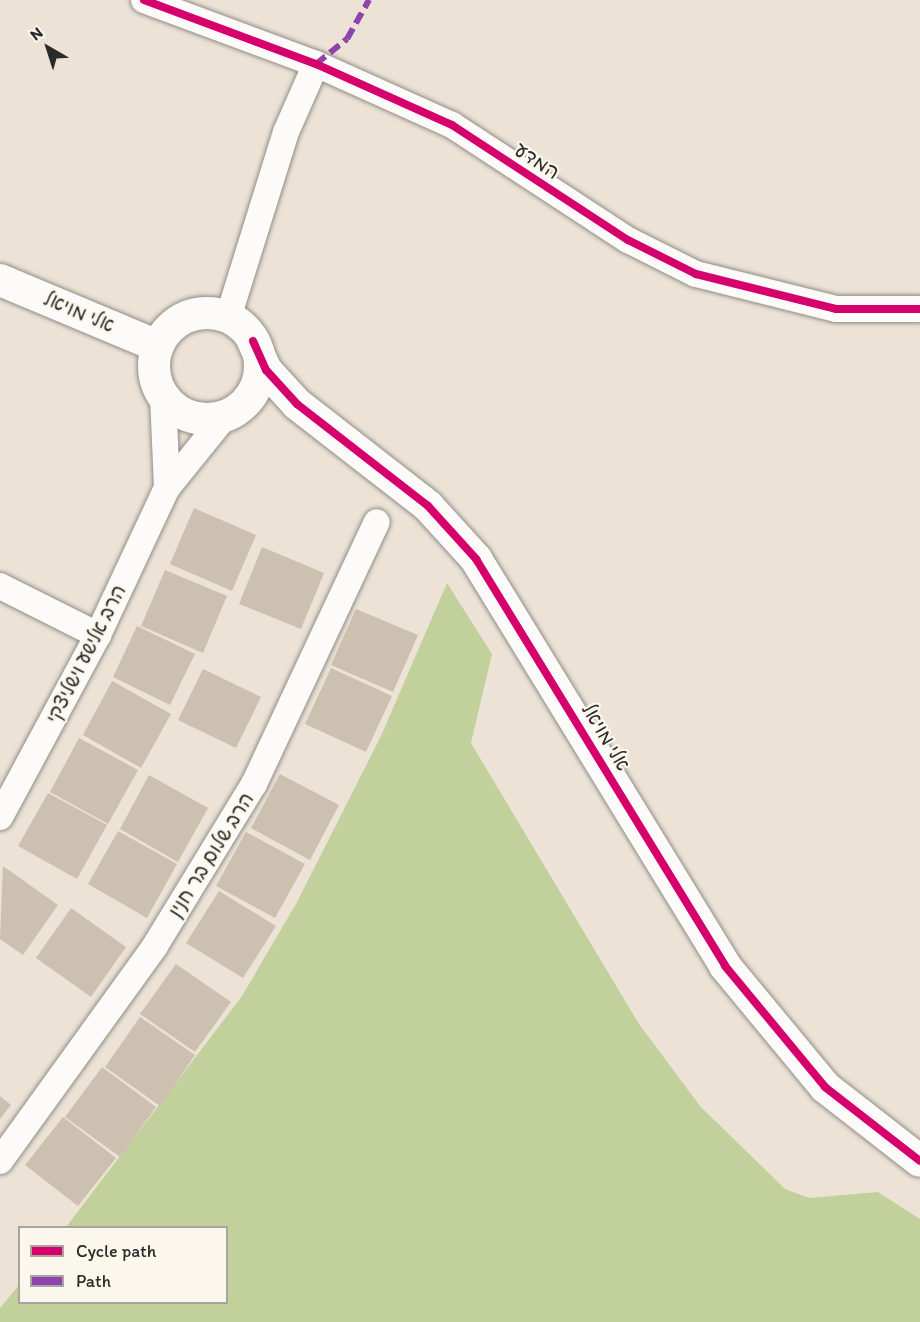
<!DOCTYPE html>
<meta charset="utf-8">
<style>
body{margin:0}
#map{position:relative;width:920px;height:1322px;overflow:hidden;background:#ece3d6;font-family:Itim,"Playpen Sans Hebrew",sans-serif}
div>[style]{position:absolute}
.green>*{inset:0;background:#c2d19c}
.building>*{inset:0;background:#ccc0b0}
.roads{filter:drop-shadow(0 0 2px #918d86) drop-shadow(0 0 2px #918d86)}
.minor>*{height:26px;margin:-13px;padding:0 13px;transform-origin:13px;border-radius:13px;background:#fcfbf9}
.tertiary>*{height:32px;margin:-16px;padding:0 16px;transform-origin:16px;border-radius:16px;background:#fcfbf9}
.tertiary>.ring{margin:-16px;padding:0;box-sizing:content-box;background:none;border:32px solid #fcfbf9;border-radius:50%}
.quiet>*{height:6px;margin-top:-3px;transform-origin:0;background:repeating-linear-gradient(90deg,#8e44ad 0 12px,transparent 0 18px)}
.cycleway>*{height:8px;margin:-4px;padding:0 4px;transform-origin:4px;border-radius:4px;background:#d6006c}
span{translate:-50% -50%;white-space:nowrap;text-align:center;line-height:1.15;-webkit-text-stroke:4.5px #fbf7ec;paint-order:stroke}
.street-label{font-size:20px;color:#2b2b2b}
.legend{position:absolute;left:18px;top:1226px;width:210px;height:78px;box-sizing:border-box;background:#fbf7ec;border:2px solid #a8a59f;margin:0;padding:8px 10px;list-style:none;font-size:18px;color:#2b2b2b}
.legend li{display:flex;align-items:center;gap:12px;height:30px}
.legend b{width:30px;border:2px solid #a8a59f}
.north{position:absolute;left:18px;top:18px;width:60px;height:60px;-webkit-text-stroke:4px #fbf7ec;paint-order:stroke;rotate:321deg;font-size:16px;font-weight:700;line-height:24px;text-align:center;color:#2b2b2b}
.north::after{content:'';display:block;margin:auto;width:21px;height:27px;background:#2b2b2b;clip-path:polygon(50% 0,100% 100%,50% 72%,0 100%)}
</style>
<div id="map">
<div class="green">
<i style="clip-path:polygon(447px 583px,492px 654px,471px 743px,639px 1024px,700px 1106px,785px 1189px,809px 1198px,878px 1192px,920px 1219px,920px 1322px,0 1322px,0 1308px,19px 1285px,20px 1302px,226px 1302px,226px 1228px,66px 1227px,242px 996px,296px 904px,381px 736px)"></i>
</div>
<div class="building">
<i style="clip-path:polygon(194px 508px,256px 535px,232px 591px,170px 564px)"></i>
<i style="clip-path:polygon(262px 547px,324px 573px,301px 629px,239px 604px)"></i>
<i style="clip-path:polygon(165px 570px,227px 596px,203px 653px,141px 626px)"></i>
<i style="clip-path:polygon(356px 609px,418px 635px,393px 692px,331px 665px)"></i>
<i style="clip-path:polygon(137px 626px,195px 654px,170px 705px,113px 677px)"></i>
<i style="clip-path:polygon(331px 668px,392px 696px,366px 752px,305px 724px)"></i>
<i style="clip-path:polygon(203px 669px,261px 697px,236px 748px,178px 720px)"></i>
<i style="clip-path:polygon(112px 681px,171px 714px,141px 768px,83px 735px)"></i>
<i style="clip-path:polygon(79px 738px,138px 770px,108px 824px,50px 792px)"></i>
<i style="clip-path:polygon(280px 774px,339px 805px,310px 860px,251px 828px)"></i>
<i style="clip-path:polygon(149px 775px,208px 808px,178px 862px,120px 829px)"></i>
<i style="clip-path:polygon(48px 793px,107px 825px,77px 879px,18px 846px)"></i>
<i style="clip-path:polygon(118px 831px,177px 864px,147px 918px,88px 884px)"></i>
<i style="clip-path:polygon(246px 832px,305px 864px,275px 918px,216px 886px)"></i>
<i style="clip-path:polygon(3px 866px,58px 905px,23px 955px,0 939px)"></i>
<i style="clip-path:polygon(219px 891px,276px 926px,243px 978px,186px 943px)"></i>
<i style="clip-path:polygon(71px 908px,126px 947px,91px 997px,36px 958px)"></i>
<i style="clip-path:polygon(176px 964px,231px 1002px,195px 1052px,140px 1014px)"></i>
<i style="clip-path:polygon(140px 1017px,195px 1055px,160px 1106px,105px 1067px)"></i>
<i style="clip-path:polygon(102px 1067px,156px 1107px,120px 1157px,65px 1117px)"></i>
<i style="clip-path:polygon(0 1096px,11px 1105px,0 1119px)"></i>
<i style="clip-path:polygon(63px 1117px,116px 1158px,78px 1206px,25px 1165px)"></i>
</div>
<div class="roads">
<div class="minor">
<i style="left:144px;top:0;width:184px;rotate:20.4deg"></i>
<i style="left:316px;top:64px;width:149px;rotate:24.2deg"></i>
<i style="left:452px;top:125px;width:210px;rotate:33.2deg"></i>
<i style="left:628px;top:240px;width:76px;rotate:26.6deg"></i>
<i style="left:696px;top:274px;width:144px;rotate:14deg"></i>
<i style="left:836px;top:309px;width:84px"></i>
<i style="left:228px;top:318px;width:195px;rotate:-72.7deg"></i>
<i style="left:286px;top:132px;width:74px;rotate:-66.2deg"></i>
<i style="left:163px;top:396px;width:92px;rotate:87.5deg"></i>
<i style="left:0;top:586px;width:110px;rotate:26.6deg"></i>
<i style="left:0;top:817px;width:207px;rotate:-61.7deg"></i>
<i style="left:98px;top:635px;width:162px;rotate:-64.9deg"></i>
<i style="left:167px;top:488px;width:92px;rotate:-51.1deg"></i>
<i style="left:0;top:1161px;width:265px;rotate:-54.2deg"></i>
<i style="left:155px;top:946px;width:190px;rotate:-58.6deg"></i>
<i style="left:254px;top:784px;width:289px;rotate:-64.9deg"></i>
</div>
<div class="tertiary">
<i style="left:0;top:280px;width:171px;rotate:22.7deg"></i>
<i class="ring" style="left:154px;top:313px;width:74px;height:74px"></i>
<i style="left:253px;top:341px;width:32px;rotate:66deg"></i>
<i style="left:266px;top:370px;width:46px;rotate:47.6deg"></i>
<i style="left:297px;top:404px;width:166px;rotate:37.9deg"></i>
<i style="left:428px;top:506px;width:72px;rotate:47.8deg"></i>
<i style="left:476px;top:559px;width:477px;rotate:58.5deg"></i>
<i style="left:725px;top:966px;width:157px;rotate:50.4deg"></i>
<i style="left:825px;top:1087px;width:120px;rotate:37.9deg"></i>
</div>
</div>
<div class="quiet">
<i style="left:316px;top:64px;width:40px;rotate:-39deg"></i>
<i style="left:347px;top:39px;width:45px;rotate:-60.6deg"></i>
</div>
<div class="cycleway">
<i style="left:144px;top:0;width:184px;rotate:20.4deg"></i>
<i style="left:316px;top:64px;width:149px;rotate:24.2deg"></i>
<i style="left:452px;top:125px;width:210px;rotate:33.2deg"></i>
<i style="left:628px;top:240px;width:76px;rotate:26.6deg"></i>
<i style="left:696px;top:274px;width:144px;rotate:14deg"></i>
<i style="left:836px;top:309px;width:84px"></i>
<i style="left:253px;top:341px;width:32px;rotate:66deg"></i>
<i style="left:266px;top:370px;width:46px;rotate:47.6deg"></i>
<i style="left:297px;top:404px;width:166px;rotate:37.9deg"></i>
<i style="left:428px;top:506px;width:72px;rotate:47.8deg"></i>
<i style="left:476px;top:559px;width:477px;rotate:58.5deg"></i>
<i style="left:725px;top:966px;width:157px;rotate:50.4deg"></i>
<i style="left:825px;top:1087px;width:120px;rotate:37.9deg"></i>
</div>
<div class="street-label">
<span style="left:537px;top:161px;rotate:33deg">המדע</span>
<span style="left:79px;top:312px;rotate:23deg">אלי מויאל</span>
<span style="left:86px;top:654px;rotate:-63deg">הרב אלישע וישליצקי</span>
<span style="left:606px;top:737px;rotate:59deg">אלי מויאל</span>
<span style="left:211px;top:855px;rotate:-58deg">הרב שלום בר חנין</span>
</div>
<ul class="legend">
<li><b style="height:8px;background:#d6006c"></b>Cycle path</li>
<li><b style="height:8px;background:#8e44ad"></b>Path</li>
</ul>
<div class="north">N</div>
</div>
